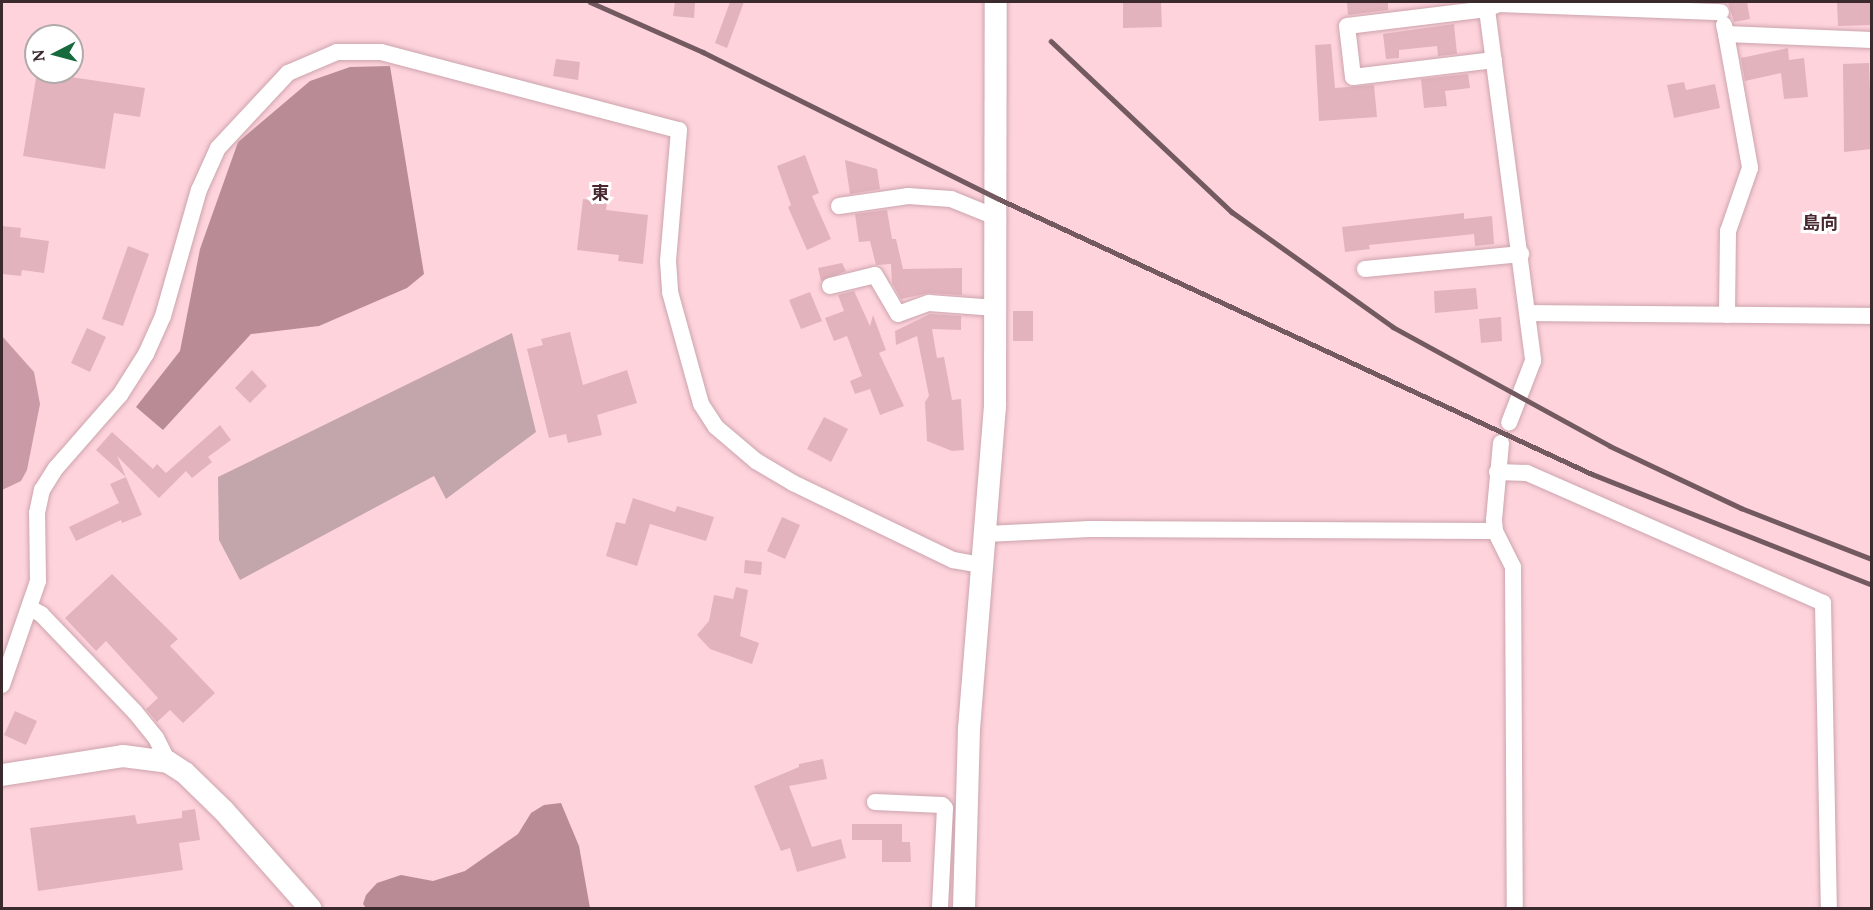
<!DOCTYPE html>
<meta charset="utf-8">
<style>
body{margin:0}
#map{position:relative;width:1873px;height:910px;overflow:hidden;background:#fed3dc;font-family:Lora,"Noto Sans JP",serif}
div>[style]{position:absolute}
.green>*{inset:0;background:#c3a6ac}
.forest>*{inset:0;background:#ca9ba6}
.water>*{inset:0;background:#b98b95}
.building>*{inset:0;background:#e3b3bd}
.roads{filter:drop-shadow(0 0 2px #cca4ad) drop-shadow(0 0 2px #cca4ad)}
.street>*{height:16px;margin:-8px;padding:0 8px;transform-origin:8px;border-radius:8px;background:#fff}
.secondary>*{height:22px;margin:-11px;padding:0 11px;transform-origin:11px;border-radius:11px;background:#fff}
.rail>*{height:4.5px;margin:-2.25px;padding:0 2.25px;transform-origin:2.25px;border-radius:2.25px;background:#725a60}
span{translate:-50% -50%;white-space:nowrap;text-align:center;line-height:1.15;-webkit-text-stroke:6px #fff;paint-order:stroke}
.neighbourhood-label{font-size:18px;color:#482831;font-weight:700}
.frame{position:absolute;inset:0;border:3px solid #3a2a2e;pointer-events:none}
.north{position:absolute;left:24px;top:24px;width:60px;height:60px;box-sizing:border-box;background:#fff;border:2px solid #b0aaab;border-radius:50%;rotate:264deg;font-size:16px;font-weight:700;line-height:24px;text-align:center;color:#3a2a2e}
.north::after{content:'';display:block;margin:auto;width:21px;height:27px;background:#176a3c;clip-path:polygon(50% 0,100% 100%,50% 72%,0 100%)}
</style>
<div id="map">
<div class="green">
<i style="clip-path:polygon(512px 333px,536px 432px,446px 499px,434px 476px,240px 580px,219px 540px,218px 477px)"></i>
</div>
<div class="forest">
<i style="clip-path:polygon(2px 336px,34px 372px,40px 404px,27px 470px,21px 481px,2px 490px)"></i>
</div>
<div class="water">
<i style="clip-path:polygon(390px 66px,424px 274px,407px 288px,319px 326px,251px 334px,163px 430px,136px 407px,180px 351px,200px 249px,238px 142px,310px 81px,350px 67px)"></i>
<i style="clip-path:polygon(561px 803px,579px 846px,590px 908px,366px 908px,363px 904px,366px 895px,377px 883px,401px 875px,433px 881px,465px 871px,518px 834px,531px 813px,544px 805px)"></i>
</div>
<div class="building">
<i style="clip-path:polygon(675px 2px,695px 2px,694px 18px,673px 16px)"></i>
<i style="clip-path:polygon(730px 2px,744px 2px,727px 48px,715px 43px)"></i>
<i style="clip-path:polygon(1123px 2px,1161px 2px,1162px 27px,1123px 28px)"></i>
<i style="clip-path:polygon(1347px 2px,1388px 2px,1388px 10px,1348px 15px)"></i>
<i style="clip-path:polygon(1728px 2px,1747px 2px,1750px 19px,1734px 22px)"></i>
<i style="clip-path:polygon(1837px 2px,1872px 2px,1872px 25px,1838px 26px)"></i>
<i style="clip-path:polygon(1454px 24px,1457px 54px,1438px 56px,1437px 46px,1399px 50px,1399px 58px,1386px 59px,1383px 34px)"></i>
<i style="clip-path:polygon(1331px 44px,1335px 88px,1374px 85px,1377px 117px,1319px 121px,1315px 45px)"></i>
<i style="clip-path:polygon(1788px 48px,1789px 60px,1804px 58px,1808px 97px,1784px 99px,1781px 73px,1745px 81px,1741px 58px)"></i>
<i style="clip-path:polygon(556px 59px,580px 62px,578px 80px,553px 76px)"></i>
<i style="clip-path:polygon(1869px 63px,1872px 149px,1844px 152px,1843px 64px)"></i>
<i style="clip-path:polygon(37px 72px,145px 88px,140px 117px,114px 113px,105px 169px,23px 156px)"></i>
<i style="clip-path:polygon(1468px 74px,1470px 88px,1445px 91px,1447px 106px,1424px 108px,1421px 79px)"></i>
<i style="clip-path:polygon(1684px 82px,1686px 90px,1715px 84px,1720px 108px,1674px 118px,1667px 85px)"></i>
<i style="clip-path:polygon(805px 155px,819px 193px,812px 196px,831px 239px,807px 250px,788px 207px,791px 205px,777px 166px)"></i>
<i style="clip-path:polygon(845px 160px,877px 169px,880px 189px,850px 194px)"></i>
<i style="clip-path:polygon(583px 199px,607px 202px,606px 210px,648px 215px,643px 264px,618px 261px,619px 255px,577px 250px)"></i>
<i style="clip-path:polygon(887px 210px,892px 239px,896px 239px,903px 269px,962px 268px,962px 295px,929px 293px,901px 299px,892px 283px,891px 264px,876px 265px,870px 241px,859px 242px,855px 214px)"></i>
<i style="clip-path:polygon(1464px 213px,1464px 219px,1492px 216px,1494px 244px,1475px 246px,1474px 234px,1369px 245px,1370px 249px,1345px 252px,1342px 227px)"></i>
<i style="clip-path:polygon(2px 226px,21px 228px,20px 237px,49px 241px,44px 273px,22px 270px,21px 276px,2px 274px)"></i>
<i style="clip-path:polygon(128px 246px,149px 254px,123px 326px,102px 319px)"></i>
<i style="clip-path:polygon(842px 263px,846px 271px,821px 281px,818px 268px)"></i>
<i style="clip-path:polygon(1476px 288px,1478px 309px,1435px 313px,1434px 291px)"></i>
<i style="clip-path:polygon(854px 291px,870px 326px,873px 315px,886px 350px,879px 353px,904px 406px,880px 415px,870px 389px,855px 394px,850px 381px,862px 376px,847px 336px,834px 341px,825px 318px,844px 311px,838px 295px)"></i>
<i style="clip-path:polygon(810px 292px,822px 321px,801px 329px,789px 300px)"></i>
<i style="clip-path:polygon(1013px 311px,1033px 311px,1033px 341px,1013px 341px)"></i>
<i style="clip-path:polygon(930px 314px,961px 316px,961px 330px,932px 329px,937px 358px,944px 357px,952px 400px,961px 399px,964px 450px,952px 451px,927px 441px,925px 402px,929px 396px,917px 336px,896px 345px,895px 331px)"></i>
<i style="clip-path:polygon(1501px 317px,1502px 341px,1481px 343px,1479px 319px)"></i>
<i style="clip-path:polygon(87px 328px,106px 337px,90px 372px,71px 363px)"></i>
<i style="clip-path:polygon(570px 332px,583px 385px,627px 370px,637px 403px,597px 415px,602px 435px,568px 443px,566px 434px,549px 438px,527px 349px,543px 345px,541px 339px)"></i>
<i style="clip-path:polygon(252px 370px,267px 386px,250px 403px,235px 388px)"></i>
<i style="clip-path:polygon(824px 417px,848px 429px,831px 462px,807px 449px)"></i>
<i style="clip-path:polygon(220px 425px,231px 440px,208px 457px,212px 462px,192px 478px,186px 471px,159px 498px,117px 456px,142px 515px,122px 523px,121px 520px,76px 541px,69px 527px,119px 503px,110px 484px,126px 477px,96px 450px,112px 432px,153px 469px,157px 464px,166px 473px)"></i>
<i style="clip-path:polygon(633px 498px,675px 512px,677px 506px,714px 517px,706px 541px,650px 524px,637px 566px,606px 556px,616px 522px,625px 524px)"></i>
<i style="clip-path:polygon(782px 517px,800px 525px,785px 559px,767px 551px)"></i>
<i style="clip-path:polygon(745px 560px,762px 562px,761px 575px,744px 573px)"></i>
<i style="clip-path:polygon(112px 574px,178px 639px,170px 646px,215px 693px,183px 723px,170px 710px,157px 722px,146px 709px,158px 698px,106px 641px,96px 651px,65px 618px)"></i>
<i style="clip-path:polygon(736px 587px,748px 590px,740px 636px,759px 643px,752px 664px,710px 649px,697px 635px,709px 621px,714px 595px,733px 599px)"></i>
<i style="clip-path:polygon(15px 711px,37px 721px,26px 745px,4px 735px)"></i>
<i style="clip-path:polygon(823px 759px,827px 779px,789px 786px,812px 847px,841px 839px,846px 858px,797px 872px,790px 848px,781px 851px,754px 786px,799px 767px,799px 764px)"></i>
<i style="clip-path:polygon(195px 809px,200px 840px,179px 843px,183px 870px,38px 891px,30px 828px,135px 815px,137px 824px,182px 818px,182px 811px)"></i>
<i style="clip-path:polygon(852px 824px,902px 824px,902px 842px,910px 842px,911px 862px,882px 862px,882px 840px,852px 840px)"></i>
</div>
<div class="roads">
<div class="street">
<i style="left:1486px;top:2px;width:362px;rotate:82.5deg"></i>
<i style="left:1533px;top:361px;width:66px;rotate:111.2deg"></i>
<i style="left:1724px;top:25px;width:9px;rotate:77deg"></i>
<i style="left:1726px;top:34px;width:146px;rotate:2.4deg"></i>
<i style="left:1726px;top:34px;width:136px;rotate:79.8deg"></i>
<i style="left:1750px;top:168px;width:67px;rotate:109.2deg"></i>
<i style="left:1728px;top:231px;width:84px;rotate:90.7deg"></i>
<i style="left:1494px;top:60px;width:142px;rotate:173.1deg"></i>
<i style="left:1353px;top:77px;width:51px;rotate:-96.7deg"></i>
<i style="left:1347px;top:26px;width:141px;rotate:-6.9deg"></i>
<i style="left:1487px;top:9px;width:13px;rotate:-23deg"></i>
<i style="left:1499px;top:4px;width:222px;rotate:2.1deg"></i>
<i style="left:839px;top:206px;width:70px;rotate:-8.2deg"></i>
<i style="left:908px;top:196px;width:43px;rotate:4deg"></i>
<i style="left:951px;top:199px;width:51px;rotate:22deg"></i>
<i style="left:1365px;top:269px;width:157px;rotate:-5.5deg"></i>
<i style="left:830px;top:286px;width:46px;rotate:-13.7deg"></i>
<i style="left:875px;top:275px;width:45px;rotate:59.5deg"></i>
<i style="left:898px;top:314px;width:33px;rotate:-20deg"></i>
<i style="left:929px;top:303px;width:67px;rotate:4.3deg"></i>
<i style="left:1529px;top:313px;width:343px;rotate:0.5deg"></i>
<i style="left:1501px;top:443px;width:77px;rotate:95.2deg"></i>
<i style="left:1494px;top:520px;width:11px;rotate:85deg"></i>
<i style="left:1495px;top:531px;width:40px;rotate:63.4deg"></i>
<i style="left:1513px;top:567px;width:341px;rotate:89.7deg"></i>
<i style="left:1497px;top:472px;width:30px;rotate:2deg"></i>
<i style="left:1527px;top:473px;width:323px;rotate:23.7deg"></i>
<i style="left:1823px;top:603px;width:305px;rotate:88.9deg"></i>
<i style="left:986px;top:534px;width:104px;rotate:-2.8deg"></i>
<i style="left:1090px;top:529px;width:405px;rotate:0.3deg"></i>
<i style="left:30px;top:608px;width:13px;rotate:29deg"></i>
<i style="left:41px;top:614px;width:136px;rotate:46.2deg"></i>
<i style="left:135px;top:712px;width:33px;rotate:51deg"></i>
<i style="left:156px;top:738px;width:27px;rotate:63deg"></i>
<i style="left:2px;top:685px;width:110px;rotate:-70.9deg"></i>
<i style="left:38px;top:581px;width:68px;rotate:-90.8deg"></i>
<i style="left:37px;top:513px;width:24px;rotate:-78deg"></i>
<i style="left:42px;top:490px;width:26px;rotate:-58deg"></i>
<i style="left:56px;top:468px;width:97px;rotate:-48.8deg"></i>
<i style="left:120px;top:395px;width:49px;rotate:-57.6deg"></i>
<i style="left:146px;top:354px;width:42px;rotate:-65.9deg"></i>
<i style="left:163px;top:316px;width:131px;rotate:-74.1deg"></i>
<i style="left:199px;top:190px;width:46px;rotate:-65.7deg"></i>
<i style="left:218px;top:148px;width:103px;rotate:-47deg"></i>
<i style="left:288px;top:73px;width:53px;rotate:-23.2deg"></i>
<i style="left:337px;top:52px;width:44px"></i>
<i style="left:381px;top:52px;width:308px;rotate:14.7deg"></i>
<i style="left:679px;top:130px;width:131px;rotate:94.8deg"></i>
<i style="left:668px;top:261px;width:31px;rotate:86deg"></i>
<i style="left:670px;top:292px;width:116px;rotate:74.5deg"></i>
<i style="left:701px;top:404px;width:27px;rotate:57deg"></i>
<i style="left:716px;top:427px;width:52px;rotate:40.4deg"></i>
<i style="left:756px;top:461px;width:43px;rotate:30.7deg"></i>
<i style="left:793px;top:483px;width:178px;rotate:25.7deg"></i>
<i style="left:953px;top:560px;width:29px;rotate:10deg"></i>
<i style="left:875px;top:802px;width:67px;rotate:2.6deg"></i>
<i style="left:942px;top:805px;width:4px;rotate:45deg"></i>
<i style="left:945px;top:808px;width:100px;rotate:92.9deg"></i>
</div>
<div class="secondary">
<i style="left:2px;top:775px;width:122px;rotate:-8.9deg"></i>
<i style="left:123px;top:756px;width:45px;rotate:7.6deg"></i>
<i style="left:168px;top:762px;width:20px;rotate:33deg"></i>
<i style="left:185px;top:773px;width:54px;rotate:44.3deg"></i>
<i style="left:224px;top:811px;width:130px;rotate:48.4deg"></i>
<i style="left:964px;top:908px;width:179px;rotate:-88.4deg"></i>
<i style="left:969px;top:729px;width:324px;rotate:-85.4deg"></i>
<i style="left:995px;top:406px;width:404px;rotate:-89.9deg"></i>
</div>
</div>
<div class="rail">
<i style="left:590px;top:2px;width:124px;rotate:23.9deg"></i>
<i style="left:703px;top:52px;width:330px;rotate:26.4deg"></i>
<i style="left:999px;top:199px;width:654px;rotate:24.88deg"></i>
<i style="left:1592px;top:474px;width:301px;rotate:21.6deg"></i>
<i style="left:1051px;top:41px;width:249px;rotate:43.4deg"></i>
<i style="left:1232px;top:212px;width:198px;rotate:35.5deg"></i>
<i style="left:1393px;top:327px;width:247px;rotate:28.7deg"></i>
<i style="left:1610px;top:446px;width:145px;rotate:25.3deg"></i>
<i style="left:1741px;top:508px;width:141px;rotate:21.3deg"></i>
</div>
<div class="neighbourhood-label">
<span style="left:600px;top:193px">東</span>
<span style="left:1820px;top:223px">島向</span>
</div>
<div class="frame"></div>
<div class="north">N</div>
</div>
